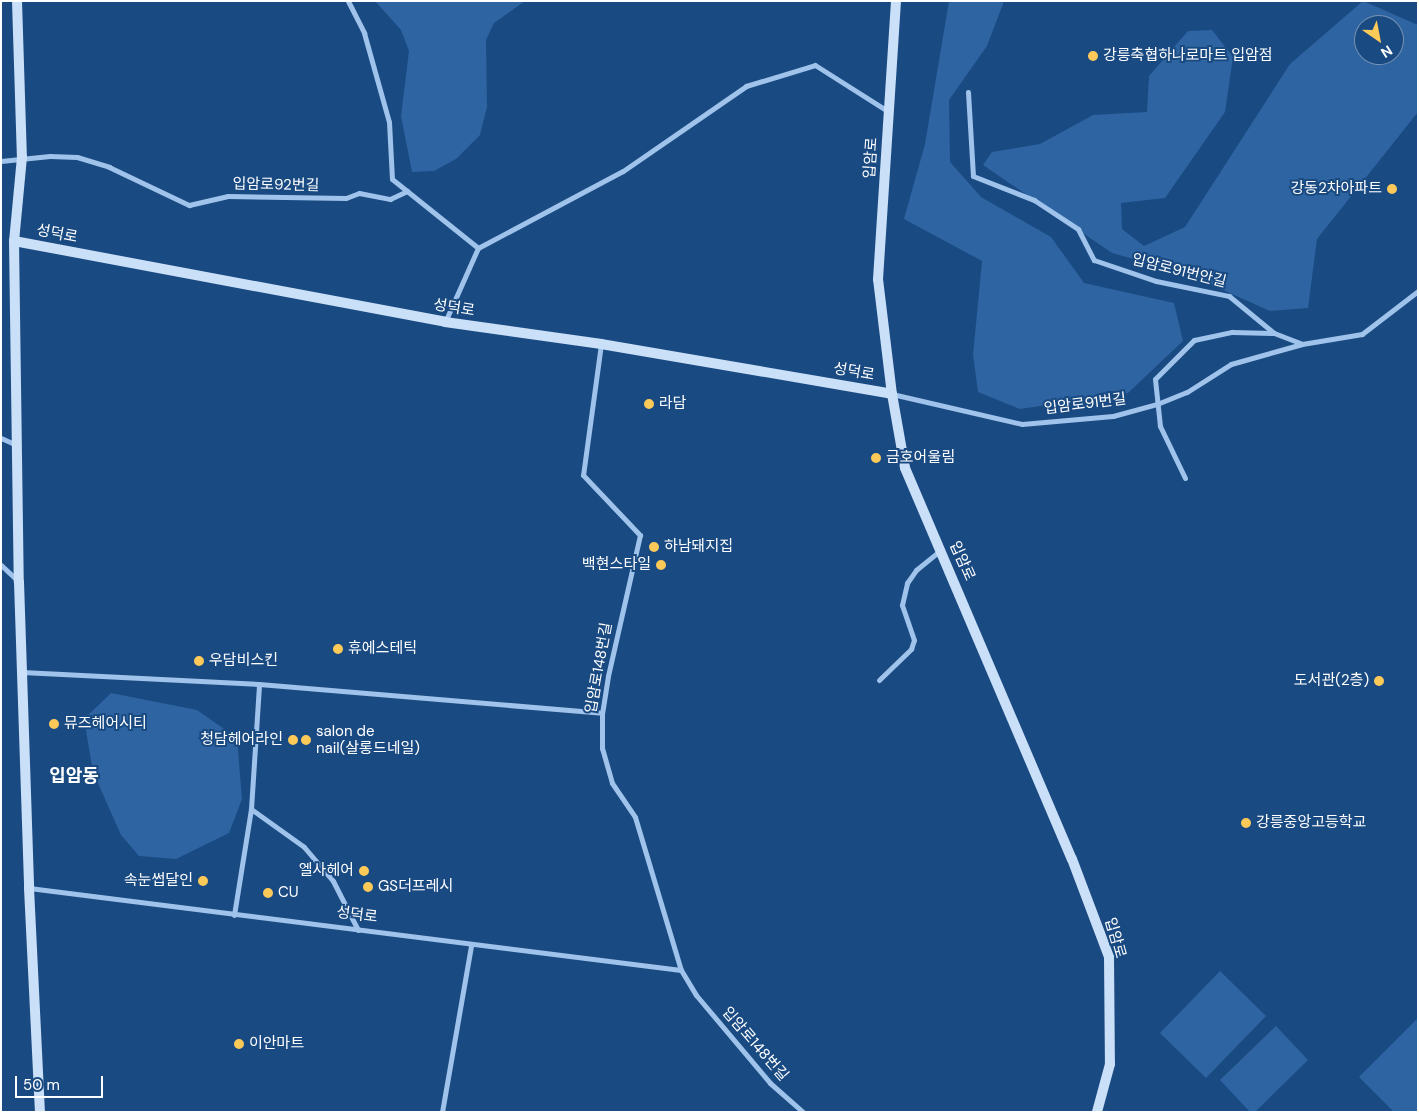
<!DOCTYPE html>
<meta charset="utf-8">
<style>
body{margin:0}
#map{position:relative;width:1419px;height:1113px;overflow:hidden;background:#1a4a82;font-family:"DM Sans","Noto Sans KR",sans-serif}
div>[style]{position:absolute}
.green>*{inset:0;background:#2d64a1}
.street>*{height:5px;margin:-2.5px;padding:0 2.5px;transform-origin:2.5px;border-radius:2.5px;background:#9fc3eb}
.secondary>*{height:10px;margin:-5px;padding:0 5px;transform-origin:5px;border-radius:5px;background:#cadff8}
.dots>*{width:14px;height:14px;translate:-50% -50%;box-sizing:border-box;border:2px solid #1a4a82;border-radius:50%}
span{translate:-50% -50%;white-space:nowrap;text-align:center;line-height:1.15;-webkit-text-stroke:4px #1a4a82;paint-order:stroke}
.poi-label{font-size:15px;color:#fff}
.left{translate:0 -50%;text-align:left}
.right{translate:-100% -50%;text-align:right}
.street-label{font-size:15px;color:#fff}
.quarter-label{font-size:18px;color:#fff;font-weight:700}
.frame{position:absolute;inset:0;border:2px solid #fff;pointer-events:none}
.north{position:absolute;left:1354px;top:15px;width:50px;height:50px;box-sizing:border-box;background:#1a4a82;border:1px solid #7692b4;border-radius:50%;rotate:147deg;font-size:14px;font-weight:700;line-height:20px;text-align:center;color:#fff}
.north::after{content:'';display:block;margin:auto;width:18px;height:22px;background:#fdca5a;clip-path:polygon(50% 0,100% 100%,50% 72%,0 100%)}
.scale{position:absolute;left:15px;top:1076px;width:88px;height:22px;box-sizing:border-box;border:2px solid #fff;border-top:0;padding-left:6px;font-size:15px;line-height:18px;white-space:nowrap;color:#fff;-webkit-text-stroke:4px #1a4a82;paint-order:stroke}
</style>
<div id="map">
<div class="green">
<i style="clip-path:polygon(375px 1px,525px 1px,494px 23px,486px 40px,487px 107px,480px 135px,456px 159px,434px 171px,412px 172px,401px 116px,409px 51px,401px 30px)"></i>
<i style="clip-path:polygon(949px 1px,1004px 1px,987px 46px,949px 100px,950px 162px,981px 197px,1051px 237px,1084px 283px,1174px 303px,1183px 341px,1128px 393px,1020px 409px,978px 392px,973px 355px,982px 261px,904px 219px,925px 144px)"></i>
<i style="clip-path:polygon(evenodd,1363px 1px,1418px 25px,1418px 112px,1317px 239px,1308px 308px,1270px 311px,1187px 274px,1112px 253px,983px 165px,992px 152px,1040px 144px,1093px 115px,1147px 112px,1149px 76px,1188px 31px,1212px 30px,1233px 57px,1225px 112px,1165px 198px,1121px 203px,1122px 229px,1144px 246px,1185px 227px,1290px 64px,1363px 1px,1364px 25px,1394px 25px,1394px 55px,1364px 55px,1364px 25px)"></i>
<i style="clip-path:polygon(111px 693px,197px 710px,237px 738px,242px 799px,229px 833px,176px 859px,139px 856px,121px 835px,93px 772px,84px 719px)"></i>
<i style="clip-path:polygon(1220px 971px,1266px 1016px,1206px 1078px,1160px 1033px)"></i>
<i style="clip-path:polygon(1418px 1018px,1418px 1112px,1394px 1112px,1359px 1077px)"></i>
<i style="clip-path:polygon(1276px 1026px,1308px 1060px,1255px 1112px,1250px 1112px,1220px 1080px)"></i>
</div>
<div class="street">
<i style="left:348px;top:1px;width:36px;rotate:63deg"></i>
<i style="left:364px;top:33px;width:92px;rotate:74.3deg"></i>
<i style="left:389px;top:122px;width:57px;rotate:87deg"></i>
<i style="left:392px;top:179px;width:110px;rotate:38.7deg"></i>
<i style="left:968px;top:92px;width:84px;rotate:86.6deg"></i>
<i style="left:973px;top:176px;width:66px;rotate:21.5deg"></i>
<i style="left:1034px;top:200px;width:53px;rotate:33.4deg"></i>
<i style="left:1078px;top:229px;width:35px;rotate:63deg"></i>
<i style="left:1094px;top:260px;width:65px;rotate:18.7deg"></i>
<i style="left:1156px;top:281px;width:75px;rotate:11.6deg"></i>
<i style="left:1229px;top:296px;width:58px;rotate:39.4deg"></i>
<i style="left:1px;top:161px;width:49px;rotate:-5.8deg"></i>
<i style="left:50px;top:156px;width:27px;rotate:2deg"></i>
<i style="left:77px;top:157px;width:34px;rotate:17deg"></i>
<i style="left:109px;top:167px;width:89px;rotate:25.4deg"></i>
<i style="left:189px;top:205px;width:40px;rotate:-13deg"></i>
<i style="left:228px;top:196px;width:118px;rotate:1deg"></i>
<i style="left:346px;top:198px;width:14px;rotate:-21deg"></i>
<i style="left:359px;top:193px;width:32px;rotate:11deg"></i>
<i style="left:390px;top:199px;width:19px;rotate:-25deg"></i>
<i style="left:445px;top:322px;width:81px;rotate:-66deg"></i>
<i style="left:478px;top:248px;width:164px;rotate:-28deg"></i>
<i style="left:623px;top:171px;width:150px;rotate:-34.6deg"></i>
<i style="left:746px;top:86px;width:72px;rotate:-16.9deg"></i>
<i style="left:815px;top:65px;width:88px;rotate:32.4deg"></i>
<i style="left:601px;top:344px;width:132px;rotate:97.8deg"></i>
<i style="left:583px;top:475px;width:83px;rotate:46.5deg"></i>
<i style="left:640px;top:535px;width:145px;rotate:102.8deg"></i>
<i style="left:608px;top:676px;width:37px;rotate:99deg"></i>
<i style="left:602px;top:713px;width:35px;rotate:90deg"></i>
<i style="left:602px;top:748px;width:36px;rotate:74deg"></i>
<i style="left:612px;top:783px;width:41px;rotate:55.9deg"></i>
<i style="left:635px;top:817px;width:160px;rotate:73.3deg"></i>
<i style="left:681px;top:970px;width:29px;rotate:59deg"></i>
<i style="left:696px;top:995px;width:115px;rotate:49.9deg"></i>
<i style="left:770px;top:1083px;width:44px;rotate:41.3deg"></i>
<i style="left:892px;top:394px;width:133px;rotate:13deg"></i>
<i style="left:1022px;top:424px;width:91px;rotate:-5deg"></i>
<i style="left:1113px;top:416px;width:46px;rotate:-15.3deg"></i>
<i style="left:1157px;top:404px;width:32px;rotate:-22deg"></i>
<i style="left:1187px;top:392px;width:52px;rotate:-32.5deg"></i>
<i style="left:1231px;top:364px;width:74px;rotate:-15.7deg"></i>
<i style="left:1px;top:438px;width:17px;rotate:24deg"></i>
<i style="left:1185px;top:478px;width:58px;rotate:-115.7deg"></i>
<i style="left:1160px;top:426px;width:47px;rotate:-96.1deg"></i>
<i style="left:1155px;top:379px;width:55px;rotate:-45deg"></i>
<i style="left:1194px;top:340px;width:39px;rotate:-12deg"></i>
<i style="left:1232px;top:332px;width:42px;rotate:1.4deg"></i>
<i style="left:1274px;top:333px;width:30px;rotate:21deg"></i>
<i style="left:1302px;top:344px;width:61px;rotate:-9.5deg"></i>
<i style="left:1362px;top:334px;width:71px;rotate:-37.5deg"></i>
<i style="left:1px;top:565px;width:25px;rotate:43deg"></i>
<i style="left:22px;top:672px;width:237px;rotate:2.9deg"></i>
<i style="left:259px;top:684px;width:344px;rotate:4.8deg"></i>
<i style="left:879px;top:680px;width:45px;rotate:-44.1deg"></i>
<i style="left:911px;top:649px;width:9px;rotate:-72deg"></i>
<i style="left:914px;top:640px;width:37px;rotate:-109deg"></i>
<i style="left:902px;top:605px;width:23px;rotate:-77deg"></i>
<i style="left:907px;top:583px;width:16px;rotate:-55deg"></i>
<i style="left:916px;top:570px;width:32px;rotate:-39deg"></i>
<i style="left:251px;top:809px;width:65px;rotate:35.6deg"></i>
<i style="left:304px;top:847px;width:45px;rotate:49.5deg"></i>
<i style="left:333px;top:881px;width:55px;rotate:63deg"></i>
<i style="left:29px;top:888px;width:657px;rotate:7.17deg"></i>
<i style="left:234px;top:915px;width:107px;rotate:-80.9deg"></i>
<i style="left:251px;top:809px;width:125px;rotate:-86.3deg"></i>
<i style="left:442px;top:1112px;width:169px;rotate:-80.1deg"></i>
</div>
<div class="secondary">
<i style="left:17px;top:1px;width:156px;rotate:88.2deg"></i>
<i style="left:22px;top:157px;width:84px;rotate:95.4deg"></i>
<i style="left:14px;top:241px;width:341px;rotate:89.2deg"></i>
<i style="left:19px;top:582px;width:306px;rotate:88.1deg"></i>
<i style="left:29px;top:888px;width:224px;rotate:87.2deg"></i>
<i style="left:896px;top:1px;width:279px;rotate:93.7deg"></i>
<i style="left:878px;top:279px;width:116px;rotate:83.1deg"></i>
<i style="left:892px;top:394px;width:75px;rotate:80deg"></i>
<i style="left:905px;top:468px;width:425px;rotate:66.9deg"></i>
<i style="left:1072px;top:859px;width:105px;rotate:69.3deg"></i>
<i style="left:1109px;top:957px;width:107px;rotate:89.5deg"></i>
<i style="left:1110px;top:1064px;width:50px;rotate:105.2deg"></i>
<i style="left:14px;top:241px;width:439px;rotate:10.6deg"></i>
<i style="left:445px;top:322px;width:158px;rotate:8deg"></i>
<i style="left:601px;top:344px;width:295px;rotate:9.7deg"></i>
</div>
<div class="dots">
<i style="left:1093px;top:56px;background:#fdca5a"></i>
<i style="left:1392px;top:189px;background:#fdca5a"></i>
<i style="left:649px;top:404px;background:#fdca5a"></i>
<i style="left:876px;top:458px;background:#fdca5a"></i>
<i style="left:654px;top:547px;background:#fdca5a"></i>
<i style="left:661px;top:565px;background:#fdca5a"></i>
<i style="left:338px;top:649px;background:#fdca5a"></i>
<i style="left:199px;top:661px;background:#fdca5a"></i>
<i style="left:1379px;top:681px;background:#fdca5a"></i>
<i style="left:54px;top:724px;background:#fdca5a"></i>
<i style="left:293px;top:740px;background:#fdca5a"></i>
<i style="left:306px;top:740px;background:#fdca5a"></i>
<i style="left:1246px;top:823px;background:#fdca5a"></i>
<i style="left:364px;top:871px;background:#fdca5a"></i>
<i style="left:203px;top:881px;background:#fdca5a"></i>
<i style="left:368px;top:887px;background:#fdca5a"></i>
<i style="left:268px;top:893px;background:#fdca5a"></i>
<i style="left:239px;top:1044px;background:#fdca5a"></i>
</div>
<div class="poi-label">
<span class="left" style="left:1103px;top:56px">강릉축협하나로마트 입암점</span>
<span class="right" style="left:1382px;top:189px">강동2차아파트</span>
<span class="left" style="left:659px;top:404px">라담</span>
<span class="left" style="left:886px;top:458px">금호어울림</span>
<span class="left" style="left:664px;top:547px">하남돼지집</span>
<span class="right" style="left:651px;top:565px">백현스타일</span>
<span class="left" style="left:348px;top:649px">휴에스테틱</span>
<span class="left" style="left:209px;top:661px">우담비스킨</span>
<span class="right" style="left:1369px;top:681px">도서관(2층)</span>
<span class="left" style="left:64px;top:724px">뮤즈헤어시티</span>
<span class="left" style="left:316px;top:740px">salon de<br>nail(살롱드네일)</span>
<span class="right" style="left:283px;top:740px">청담헤어라인</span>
<span class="left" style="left:1256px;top:823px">강릉중앙고등학교</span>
<span class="right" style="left:354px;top:871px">엘사헤어</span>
<span class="right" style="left:193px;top:881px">속눈썹달인</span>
<span class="left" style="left:378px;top:887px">GS더프레시</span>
<span class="left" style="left:278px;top:893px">CU</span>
<span class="left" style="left:249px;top:1044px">이안마트</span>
</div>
<div class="street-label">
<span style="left:871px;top:158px;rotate:-86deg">입암로</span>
<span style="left:276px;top:185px;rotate:1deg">입암로92번길</span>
<span style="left:57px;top:234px;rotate:11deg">성덕로</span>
<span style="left:1179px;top:271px;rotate:14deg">입암로91번안길</span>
<span style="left:454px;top:308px;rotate:9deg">성덕로</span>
<span style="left:854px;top:372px;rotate:10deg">성덕로</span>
<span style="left:1085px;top:404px;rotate:-7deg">입암로91번길</span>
<span style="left:962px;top:561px;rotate:66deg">입암로</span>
<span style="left:599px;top:668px;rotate:-80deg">입암로148번길</span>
<span style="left:357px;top:915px;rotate:7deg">성덕로</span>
<span style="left:1115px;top:938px;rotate:74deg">입암로</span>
<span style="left:755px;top:1044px;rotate:49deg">입암로148번길</span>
</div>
<div class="quarter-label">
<span style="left:74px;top:776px">입암동</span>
</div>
<div class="frame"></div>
<div class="north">N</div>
<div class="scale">50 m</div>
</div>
